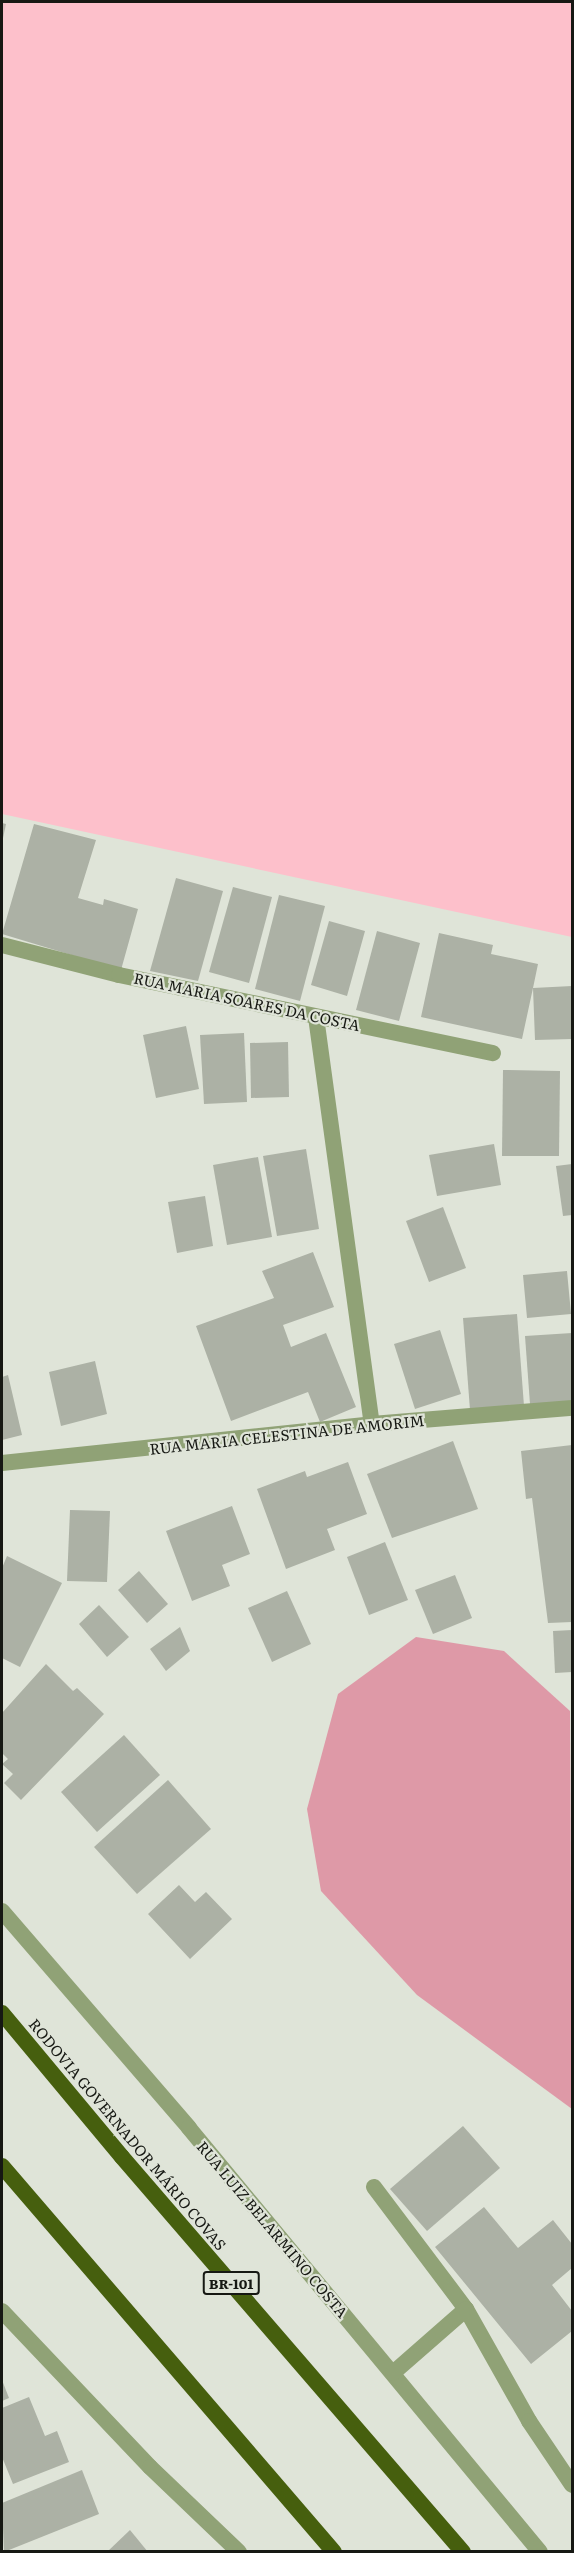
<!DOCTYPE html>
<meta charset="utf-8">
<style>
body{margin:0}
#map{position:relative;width:574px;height:2553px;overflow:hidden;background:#dfe4d8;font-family:Literata,serif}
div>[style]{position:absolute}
.green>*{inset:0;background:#fdc0cb}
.water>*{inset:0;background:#de99a7}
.building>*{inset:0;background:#acb1a5}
.minor>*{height:16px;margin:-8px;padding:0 8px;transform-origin:8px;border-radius:8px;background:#90a276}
.trunk>*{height:16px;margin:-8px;padding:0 8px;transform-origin:8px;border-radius:8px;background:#465f0e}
span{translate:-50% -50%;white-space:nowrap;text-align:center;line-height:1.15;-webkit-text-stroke:4.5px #dfe4d8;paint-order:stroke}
.shield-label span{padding:2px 4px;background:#dfe4d8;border:2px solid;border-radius:4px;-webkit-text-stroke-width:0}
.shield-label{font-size:14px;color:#161813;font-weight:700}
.street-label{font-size:15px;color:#161813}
.frame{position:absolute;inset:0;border:3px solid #161813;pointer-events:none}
</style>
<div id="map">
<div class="green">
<i style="clip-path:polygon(2px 2px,572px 2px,572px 937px,2px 814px)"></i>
</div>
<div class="water">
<i style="clip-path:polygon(416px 1637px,504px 1651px,570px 1711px,572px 2109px,417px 1995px,321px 1891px,307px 1809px,338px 1694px)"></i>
</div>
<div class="building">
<i style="clip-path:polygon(2px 823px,6px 824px,2px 843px)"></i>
<i style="clip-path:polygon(34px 824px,96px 840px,78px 898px,103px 905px,104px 899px,138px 909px,121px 970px,2px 934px)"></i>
<i style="clip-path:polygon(176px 878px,223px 891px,198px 981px,150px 971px)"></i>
<i style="clip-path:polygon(233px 887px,272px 897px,249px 983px,209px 972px)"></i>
<i style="clip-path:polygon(279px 895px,325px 906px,300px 1001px,255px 989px)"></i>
<i style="clip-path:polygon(329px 921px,365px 931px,347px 996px,311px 985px)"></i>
<i style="clip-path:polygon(377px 931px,420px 943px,399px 1021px,356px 1010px)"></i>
<i style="clip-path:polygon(439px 933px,493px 945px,491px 954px,538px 964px,533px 988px,572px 986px,572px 1039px,535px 1040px,533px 988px,522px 1039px,421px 1017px)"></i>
<i style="clip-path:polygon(186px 1026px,199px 1089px,156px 1098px,143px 1035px)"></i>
<i style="clip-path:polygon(244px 1033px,247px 1102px,204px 1104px,200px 1035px)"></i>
<i style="clip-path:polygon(288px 1042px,289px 1097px,251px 1098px,250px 1043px)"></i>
<i style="clip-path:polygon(503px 1070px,560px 1071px,559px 1156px,502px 1156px)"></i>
<i style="clip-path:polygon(494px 1144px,501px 1185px,437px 1196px,429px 1155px)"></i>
<i style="clip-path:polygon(306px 1149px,319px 1229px,277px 1236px,263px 1156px)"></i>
<i style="clip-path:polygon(258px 1157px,272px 1237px,227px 1245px,213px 1165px)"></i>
<i style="clip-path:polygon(572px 1164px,572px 1215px,563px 1216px,556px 1166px)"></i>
<i style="clip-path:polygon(205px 1196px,213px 1246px,177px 1253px,168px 1202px)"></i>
<i style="clip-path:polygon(443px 1207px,466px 1268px,429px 1282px,406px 1221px)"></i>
<i style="clip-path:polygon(313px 1252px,334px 1307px,283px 1325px,291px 1347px,326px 1333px,356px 1407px,320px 1422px,308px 1392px,231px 1421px,196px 1326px,274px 1298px,262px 1271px)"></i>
<i style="clip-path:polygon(567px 1271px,571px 1314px,527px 1318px,523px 1275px)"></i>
<i style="clip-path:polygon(517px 1314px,524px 1406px,470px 1410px,463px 1318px)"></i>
<i style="clip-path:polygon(440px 1330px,461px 1394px,415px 1409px,394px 1344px)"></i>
<i style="clip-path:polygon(572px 1333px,572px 1401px,530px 1404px,525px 1336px)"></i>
<i style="clip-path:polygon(95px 1361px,107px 1414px,61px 1426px,49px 1372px)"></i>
<i style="clip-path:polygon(8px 1375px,22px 1435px,2px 1440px,2px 1377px)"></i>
<i style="clip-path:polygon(453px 1441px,478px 1509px,392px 1538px,367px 1474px)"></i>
<i style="clip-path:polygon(572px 1445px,572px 1622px,548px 1623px,532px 1498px,526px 1499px,521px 1451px)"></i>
<i style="clip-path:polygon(348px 1462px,367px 1514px,327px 1529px,335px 1550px,286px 1569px,257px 1489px,305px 1471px,307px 1477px)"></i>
<i style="clip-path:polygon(232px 1506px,250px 1554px,222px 1565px,230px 1586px,192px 1601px,166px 1531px)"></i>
<i style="clip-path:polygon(70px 1510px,110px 1511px,107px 1582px,67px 1581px)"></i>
<i style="clip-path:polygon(385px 1542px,408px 1600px,369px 1615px,347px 1557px)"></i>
<i style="clip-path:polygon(7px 1556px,62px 1583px,20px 1667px,2px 1658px,2px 1568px)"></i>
<i style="clip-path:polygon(139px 1571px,168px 1604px,147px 1623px,118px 1590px)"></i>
<i style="clip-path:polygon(455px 1575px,472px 1618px,433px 1634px,415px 1590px)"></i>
<i style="clip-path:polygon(287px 1591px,311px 1644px,272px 1662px,248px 1608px)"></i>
<i style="clip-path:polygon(99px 1605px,129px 1637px,107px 1657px,79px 1624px)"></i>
<i style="clip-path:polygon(180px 1627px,190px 1651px,166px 1671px,150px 1649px)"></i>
<i style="clip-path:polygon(572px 1630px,572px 1672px,555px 1673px,553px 1631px)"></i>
<i style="clip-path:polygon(46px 1664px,73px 1691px,77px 1688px,104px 1714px,21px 1800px,4px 1783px,13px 1774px,2px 1764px,8px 1759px,2px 1753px,2px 1713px)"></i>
<i style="clip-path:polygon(124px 1735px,160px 1775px,97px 1832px,61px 1792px)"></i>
<i style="clip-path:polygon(168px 1780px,211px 1829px,137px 1894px,94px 1847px)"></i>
<i style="clip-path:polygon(179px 1885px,195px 1902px,206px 1892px,232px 1919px,190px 1959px,148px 1914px)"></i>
<i style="clip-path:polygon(463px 2126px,500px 2168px,427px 2231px,390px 2189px)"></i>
<i style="clip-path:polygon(484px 2207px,518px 2248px,553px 2220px,572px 2244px,572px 2268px,552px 2285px,572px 2311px,572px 2331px,531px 2364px,435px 2247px)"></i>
<i style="clip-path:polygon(2px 2380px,9px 2398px,2px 2401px)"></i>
<i style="clip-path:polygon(29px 2397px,45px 2436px,57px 2431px,69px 2462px,13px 2484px,2px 2457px,2px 2408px)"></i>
<i style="clip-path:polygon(82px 2470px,99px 2514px,4px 2552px,2px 2503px)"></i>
<i style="clip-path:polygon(130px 2530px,148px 2552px,107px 2552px)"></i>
</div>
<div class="minor">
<i style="left:2px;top:945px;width:121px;rotate:14.4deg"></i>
<i style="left:119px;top:975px;width:382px;rotate:11.8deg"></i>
<i style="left:316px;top:1017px;width:411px;rotate:82.2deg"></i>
<i style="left:2px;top:1463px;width:372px;rotate:-6deg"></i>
<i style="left:372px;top:1424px;width:201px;rotate:-4.6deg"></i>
<i style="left:2px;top:1911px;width:286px;rotate:49.2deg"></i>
<i style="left:189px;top:2128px;width:550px;rotate:50.38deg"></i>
<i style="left:374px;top:2187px;width:153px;rotate:53deg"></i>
<i style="left:466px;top:2309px;width:129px;rotate:60.6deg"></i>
<i style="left:529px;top:2421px;width:77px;rotate:56.1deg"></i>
<i style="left:2px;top:2311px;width:215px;rotate:46.5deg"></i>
<i style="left:150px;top:2467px;width:123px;rotate:43.7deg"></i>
<i style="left:393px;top:2373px;width:97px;rotate:-41.2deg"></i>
</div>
<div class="trunk">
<i style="left:2px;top:2013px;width:187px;rotate:50.2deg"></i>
<i style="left:122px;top:2157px;width:522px;rotate:49.2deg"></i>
<i style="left:2px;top:2166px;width:509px;rotate:49.3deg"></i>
</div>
<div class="shield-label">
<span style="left:231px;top:2283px">BR-101</span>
</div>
<div class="street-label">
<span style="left:247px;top:1001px;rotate:12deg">RUA MARIA SOARES DA COSTA</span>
<span style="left:287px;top:1434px;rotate:-6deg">RUA MARIA CELESTINA DE AMORIM</span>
<span style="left:128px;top:2134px;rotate:50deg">RODOVIA GOVERNADOR MÁRIO COVAS</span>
<span style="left:273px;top:2229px;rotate:50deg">RUA LUIZ BELARMINO COSTA</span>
</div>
<div class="frame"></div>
</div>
